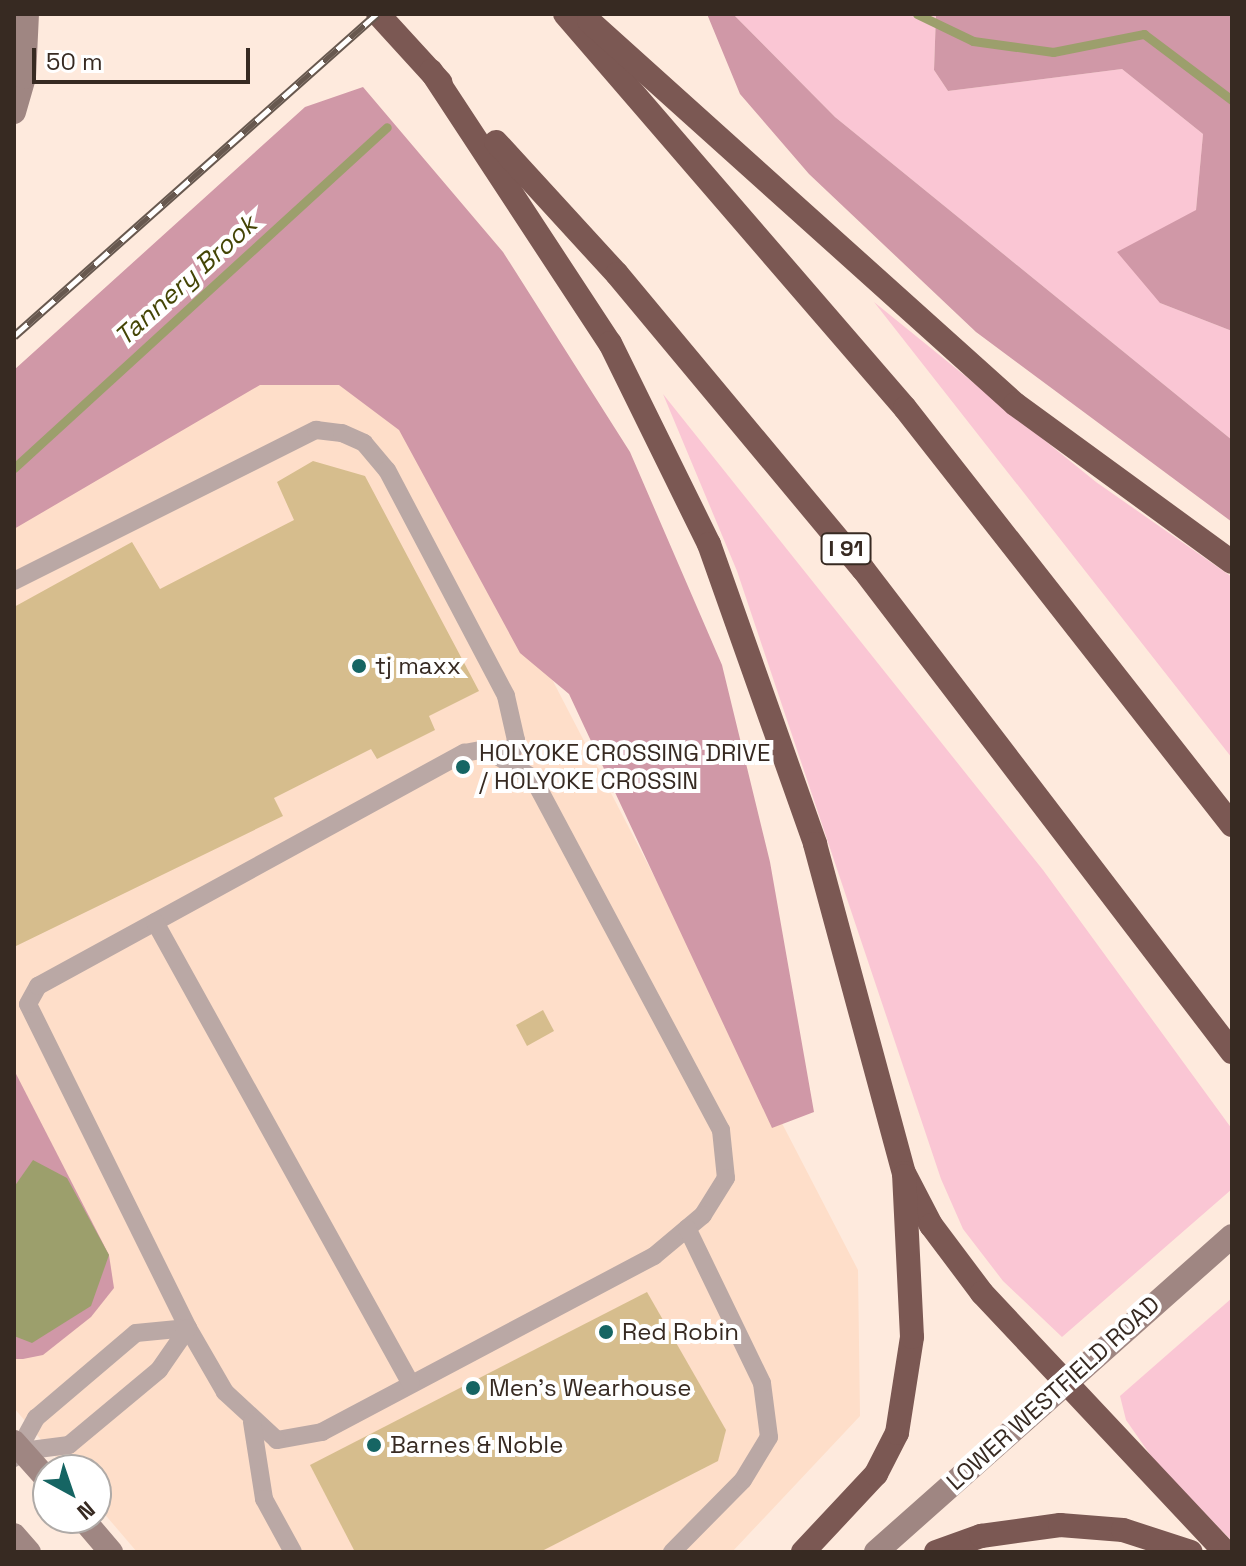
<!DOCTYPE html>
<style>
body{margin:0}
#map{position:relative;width:1246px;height:1566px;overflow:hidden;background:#feeadd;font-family:"Space Grotesk",sans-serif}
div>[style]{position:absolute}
.built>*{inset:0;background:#fedec9}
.green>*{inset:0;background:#fac6d4}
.forest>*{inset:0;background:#d098a7}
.water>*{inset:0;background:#9c9f6c}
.stream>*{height:9px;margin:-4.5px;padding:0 4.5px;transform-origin:4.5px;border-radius:4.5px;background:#9c9f6c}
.building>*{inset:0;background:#d6bd8d}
.lane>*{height:18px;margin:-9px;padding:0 9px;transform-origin:9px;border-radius:9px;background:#baa8a5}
.secondary>*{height:24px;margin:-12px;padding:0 12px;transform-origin:12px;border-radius:12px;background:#9f8682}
.highway>*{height:24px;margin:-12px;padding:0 12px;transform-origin:12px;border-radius:12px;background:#7b5853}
.rail>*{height:9px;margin-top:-4.5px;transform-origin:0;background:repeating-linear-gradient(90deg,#fff 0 18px,#67584f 0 36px);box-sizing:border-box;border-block:2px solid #67584f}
.dots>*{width:22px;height:22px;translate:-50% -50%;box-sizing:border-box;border:4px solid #fff;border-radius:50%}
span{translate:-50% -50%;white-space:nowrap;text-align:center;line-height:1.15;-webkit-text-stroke:8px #fff;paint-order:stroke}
.shield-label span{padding:2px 6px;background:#fff;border:2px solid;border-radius:6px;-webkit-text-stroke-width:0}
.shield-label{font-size:22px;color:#372a22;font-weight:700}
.poi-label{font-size:24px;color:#372a22}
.left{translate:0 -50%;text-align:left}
.street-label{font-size:24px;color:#372a22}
.water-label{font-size:26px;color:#444505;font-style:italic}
.frame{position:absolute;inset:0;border:16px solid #372a22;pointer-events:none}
.north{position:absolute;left:32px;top:1454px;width:80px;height:80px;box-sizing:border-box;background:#fff;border:2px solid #afaaa7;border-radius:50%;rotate:140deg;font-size:22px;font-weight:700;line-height:32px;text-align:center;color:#372a22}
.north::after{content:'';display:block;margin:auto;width:28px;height:36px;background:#166563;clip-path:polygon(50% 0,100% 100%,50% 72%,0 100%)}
.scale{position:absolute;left:32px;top:48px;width:218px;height:36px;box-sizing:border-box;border:4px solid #372a22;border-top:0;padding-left:10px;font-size:24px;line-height:28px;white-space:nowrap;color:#372a22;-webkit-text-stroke:6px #fff;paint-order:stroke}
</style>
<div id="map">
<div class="built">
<i style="clip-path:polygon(366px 320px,858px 1270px,860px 1416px,732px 1552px,137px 1552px,96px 1504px,96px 1470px,67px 1470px,14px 1408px,14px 514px)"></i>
</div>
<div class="green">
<i style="clip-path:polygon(733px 14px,936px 14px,934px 70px,948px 91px,1122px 69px,1203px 134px,1196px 210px,1160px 303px,1232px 331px,1232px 440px,835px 117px)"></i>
<i style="clip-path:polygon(874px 302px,1096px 482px,1232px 577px,1232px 758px)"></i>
<i style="clip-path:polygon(663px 394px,1043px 870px,1232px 1129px,1232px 1189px,1062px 1337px,1003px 1281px,963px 1229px,941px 1179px,737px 571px)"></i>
<i style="clip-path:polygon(1232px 1298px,1232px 1541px,1156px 1463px,1126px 1420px,1120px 1396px)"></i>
</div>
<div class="forest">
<i style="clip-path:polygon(707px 14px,733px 14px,835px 117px,1232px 440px,1232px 522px,976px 332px,809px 174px,740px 94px)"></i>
<i style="clip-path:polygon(936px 14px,1232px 14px,1232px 331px,1160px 303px,1117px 252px,1196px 210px,1203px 134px,1122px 69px,948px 91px,934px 70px)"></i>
<i style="clip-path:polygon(363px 87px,503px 252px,630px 452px,722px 665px,770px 862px,814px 1112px,772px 1128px,569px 694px,520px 653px,399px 430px,339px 385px,260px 385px,14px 529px,14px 370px,305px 107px)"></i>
<i style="clip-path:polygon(14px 1070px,109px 1255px,114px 1288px,91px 1317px,43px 1355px,23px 1359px,14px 1359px)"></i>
</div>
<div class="water">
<i style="clip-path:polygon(33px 1160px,67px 1178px,109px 1255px,91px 1306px,32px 1343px,14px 1336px,14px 1187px)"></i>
</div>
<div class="stream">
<i style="left:917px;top:14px;width:62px;rotate:25.7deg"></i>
<i style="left:973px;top:41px;width:81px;rotate:7.8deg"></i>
<i style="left:1053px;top:52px;width:93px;rotate:-11.2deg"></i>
<i style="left:1144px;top:34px;width:110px;rotate:36.9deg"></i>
<i style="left:14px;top:468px;width:505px;rotate:-42.43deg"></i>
</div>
<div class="building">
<i style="clip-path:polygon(313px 461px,365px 476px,479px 691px,429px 716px,435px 730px,377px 759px,371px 749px,274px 798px,283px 816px,14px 947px,14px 607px,132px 542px,160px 589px,294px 520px,277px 482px)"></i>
<i style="clip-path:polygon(543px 1010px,554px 1031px,527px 1046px,516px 1025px)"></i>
<i style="clip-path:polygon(647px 1292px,726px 1430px,718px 1461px,540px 1552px,355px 1552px,310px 1465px)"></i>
</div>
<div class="lane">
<i style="left:14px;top:581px;width:338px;rotate:-26.6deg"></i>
<i style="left:316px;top:430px;width:26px;rotate:7deg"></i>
<i style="left:342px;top:433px;width:24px;rotate:24deg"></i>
<i style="left:364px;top:443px;width:35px;rotate:50deg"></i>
<i style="left:387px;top:470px;width:255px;rotate:62.2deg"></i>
<i style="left:506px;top:696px;width:45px;rotate:77.2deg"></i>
<i style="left:516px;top:740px;width:18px;rotate:106deg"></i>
<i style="left:486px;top:749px;width:55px;rotate:31.7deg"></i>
<i style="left:533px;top:778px;width:399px;rotate:61.9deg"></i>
<i style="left:721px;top:1130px;width:48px;rotate:84.1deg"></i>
<i style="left:726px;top:1178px;width:44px;rotate:121.9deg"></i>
<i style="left:703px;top:1215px;width:64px;rotate:140.1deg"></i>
<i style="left:654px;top:1256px;width:376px;rotate:152.1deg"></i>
<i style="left:322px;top:1432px;width:46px;rotate:169.9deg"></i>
<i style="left:277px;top:1440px;width:71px;rotate:-137.3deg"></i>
<i style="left:225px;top:1392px;width:74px;rotate:-120deg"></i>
<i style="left:188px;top:1328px;width:361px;rotate:-116.3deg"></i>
<i style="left:28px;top:1004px;width:21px;rotate:-61deg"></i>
<i style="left:38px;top:986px;width:486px;rotate:-28.7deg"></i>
<i style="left:464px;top:753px;width:22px;rotate:-10deg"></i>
<i style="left:155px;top:922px;width:528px;rotate:61.01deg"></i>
<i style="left:252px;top:1422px;width:78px;rotate:81.1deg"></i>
<i style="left:264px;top:1499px;width:60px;rotate:61.3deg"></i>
<i style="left:14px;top:1458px;width:46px;rotate:-61.2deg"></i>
<i style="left:36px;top:1418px;width:131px;rotate:-40.4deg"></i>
<i style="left:136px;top:1333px;width:52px;rotate:-5.5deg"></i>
<i style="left:188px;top:1328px;width:51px;rotate:124.6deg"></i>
<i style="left:159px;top:1370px;width:117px;rotate:140.2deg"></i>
<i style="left:69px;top:1445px;width:47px;rotate:172.7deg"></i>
<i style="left:672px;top:1552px;width:101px;rotate:-45.4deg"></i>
<i style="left:743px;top:1480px;width:50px;rotate:-58.8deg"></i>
<i style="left:769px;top:1437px;width:54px;rotate:-97.4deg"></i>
<i style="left:762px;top:1383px;width:172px;rotate:-115.8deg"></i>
</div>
<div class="secondary">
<i style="left:14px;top:112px;width:36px;rotate:-74deg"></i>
<i style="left:24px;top:77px;width:63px;rotate:-87.3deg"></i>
<i style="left:14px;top:1442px;width:51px;rotate:48.2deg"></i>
<i style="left:82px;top:1518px;width:45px;rotate:49.5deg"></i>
<i style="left:14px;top:1535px;width:23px;rotate:49deg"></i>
<i style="left:876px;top:1552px;width:476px;rotate:-41.6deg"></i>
</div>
<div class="highway">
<i style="left:378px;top:14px;width:93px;rotate:47.6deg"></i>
<i style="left:565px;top:14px;width:520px;rotate:49.21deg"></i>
<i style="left:905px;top:408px;width:530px;rotate:51.9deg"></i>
<i style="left:589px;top:21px;width:573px;rotate:41.96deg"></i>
<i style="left:1015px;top:404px;width:268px;rotate:36.1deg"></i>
<i style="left:431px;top:71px;width:326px;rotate:56.7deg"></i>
<i style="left:610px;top:343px;width:224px;rotate:63.8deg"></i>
<i style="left:709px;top:544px;width:318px;rotate:70.5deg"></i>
<i style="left:815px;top:844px;width:341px;rotate:74.9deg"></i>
<i style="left:904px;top:1173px;width:59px;rotate:62.6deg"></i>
<i style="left:931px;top:1225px;width:85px;rotate:53.1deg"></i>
<i style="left:982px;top:1293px;width:355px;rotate:46.8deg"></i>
<i style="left:496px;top:142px;width:179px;rotate:47.5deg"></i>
<i style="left:617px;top:274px;width:384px;rotate:50.2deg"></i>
<i style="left:863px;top:569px;width:608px;rotate:52.62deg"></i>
<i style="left:803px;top:1552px;width:107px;rotate:-46.9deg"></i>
<i style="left:876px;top:1474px;width:46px;rotate:-62.9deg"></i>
<i style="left:897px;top:1433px;width:97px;rotate:-81.1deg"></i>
<i style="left:912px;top:1337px;width:161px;rotate:-92.8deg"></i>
<i style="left:936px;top:1552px;width:48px;rotate:-19.6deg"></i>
<i style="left:981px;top:1536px;width:80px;rotate:-7.9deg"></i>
<i style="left:1060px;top:1525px;width:63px;rotate:4.5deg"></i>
<i style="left:1123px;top:1530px;width:71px;rotate:17.9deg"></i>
</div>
<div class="rail">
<i style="left:14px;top:336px;width:485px;rotate:-41.6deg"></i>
</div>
<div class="dots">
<i style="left:359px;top:666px;background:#166563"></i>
<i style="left:463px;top:767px;background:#166563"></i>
<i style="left:606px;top:1332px;background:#166563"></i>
<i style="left:473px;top:1388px;background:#166563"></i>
<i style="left:374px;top:1445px;background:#166563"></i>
</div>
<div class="shield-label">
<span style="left:846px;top:549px">I 91</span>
</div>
<div class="poi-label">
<span class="left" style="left:375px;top:666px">tj maxx</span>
<span class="left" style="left:479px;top:767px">HOLYOKE CROSSING DRIVE<br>/ HOLYOKE CROSSIN</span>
<span class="left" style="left:622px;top:1332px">Red Robin</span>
<span class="left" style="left:489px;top:1388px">Men's Wearhouse</span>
<span class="left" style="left:390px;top:1445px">Barnes &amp; Noble</span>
</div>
<div class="street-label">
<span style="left:1053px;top:1393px;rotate:-42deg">LOWER WESTFIELD ROAD</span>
</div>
<div class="water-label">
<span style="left:186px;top:281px;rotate:-42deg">Tannery Brook</span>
</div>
<div class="frame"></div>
<div class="north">N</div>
<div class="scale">50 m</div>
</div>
